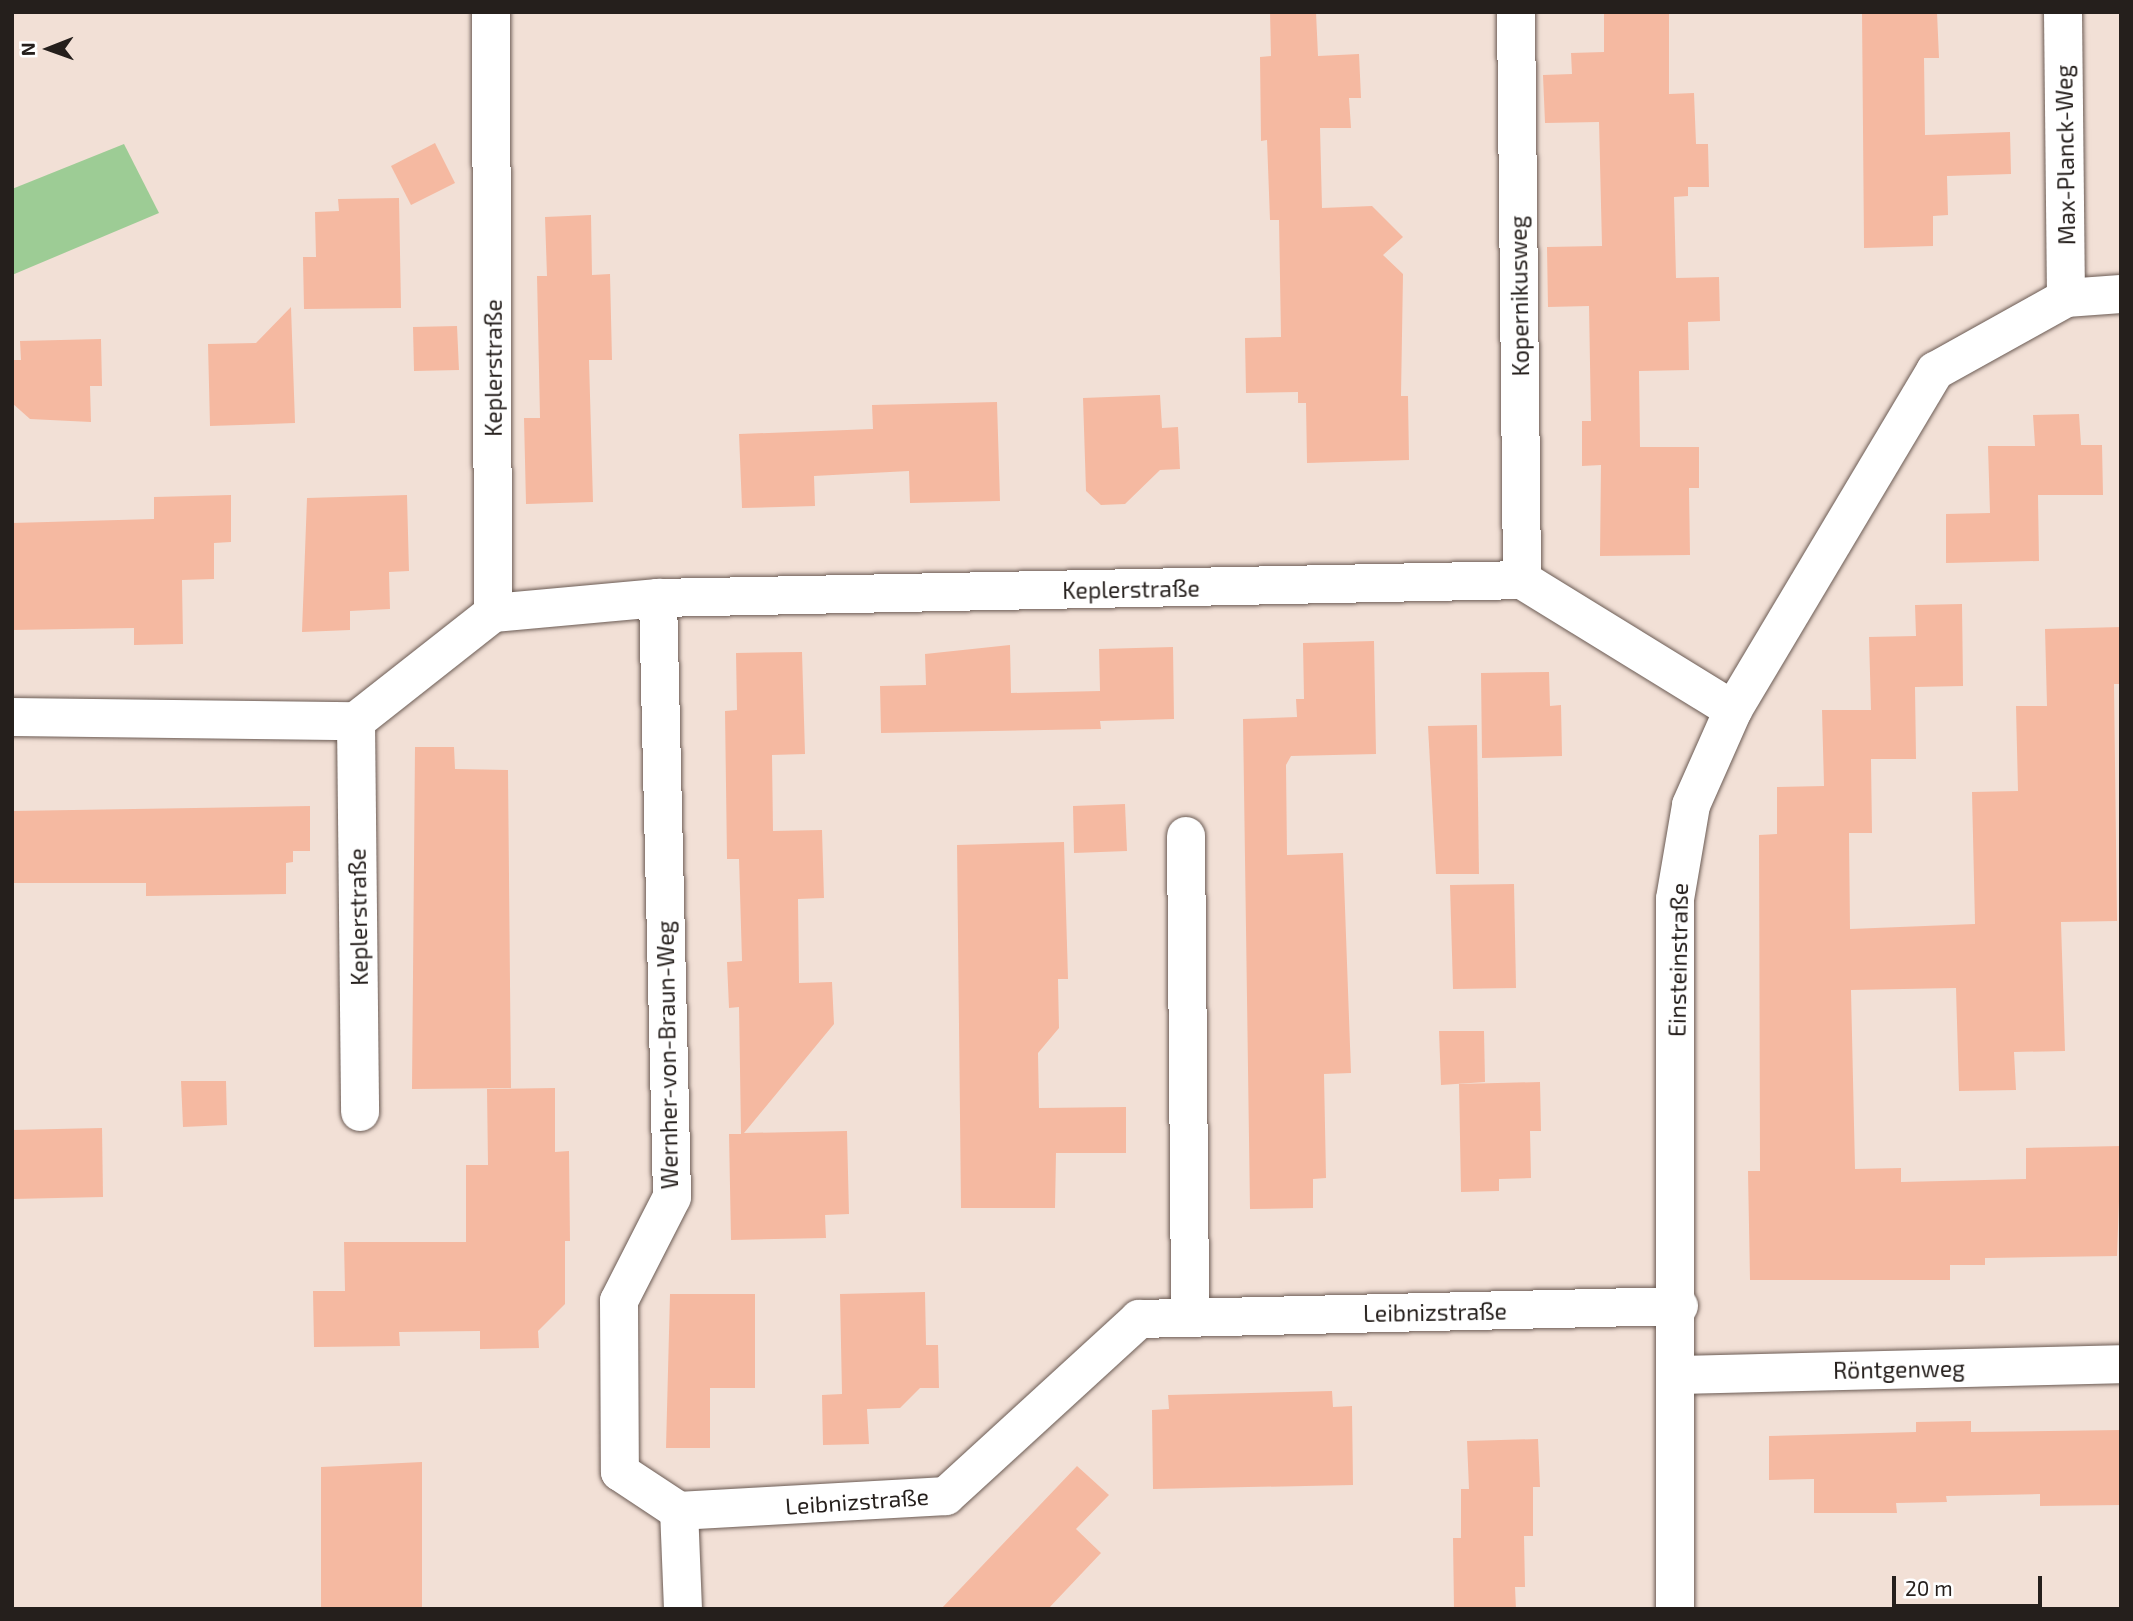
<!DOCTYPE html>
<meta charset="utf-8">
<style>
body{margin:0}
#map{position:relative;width:2133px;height:1621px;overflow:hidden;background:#f2e0d6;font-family:"Exo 2",sans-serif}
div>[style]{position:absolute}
.green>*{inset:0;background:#9dcc95}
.building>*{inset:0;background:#f5b9a1}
.roads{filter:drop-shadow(0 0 2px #6b5b54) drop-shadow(0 0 2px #6b5b54)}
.minor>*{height:38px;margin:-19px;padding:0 19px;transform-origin:19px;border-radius:19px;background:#fff}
span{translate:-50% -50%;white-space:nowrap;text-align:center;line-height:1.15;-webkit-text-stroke:7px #fff;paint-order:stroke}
.street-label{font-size:23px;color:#251f1c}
.frame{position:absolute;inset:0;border:14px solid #251f1c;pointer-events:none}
.north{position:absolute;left:14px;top:14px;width:70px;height:70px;-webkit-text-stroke:5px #fff;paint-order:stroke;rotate:269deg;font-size:19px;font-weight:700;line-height:28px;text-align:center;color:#251f1c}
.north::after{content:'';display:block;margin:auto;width:24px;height:32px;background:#251f1c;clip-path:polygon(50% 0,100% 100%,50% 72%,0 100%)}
.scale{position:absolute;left:1892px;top:1576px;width:150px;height:32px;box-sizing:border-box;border:4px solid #251f1c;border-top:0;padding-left:9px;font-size:21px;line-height:24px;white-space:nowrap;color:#251f1c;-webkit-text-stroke:5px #fff;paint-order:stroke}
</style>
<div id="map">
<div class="green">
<i style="clip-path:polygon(124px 144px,159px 213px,12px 275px,12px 189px)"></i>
</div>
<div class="building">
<i style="clip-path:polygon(1270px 12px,1316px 12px,1318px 56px,1359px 54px,1361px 98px,1349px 98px,1351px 128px,1320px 128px,1322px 208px,1372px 206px,1403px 237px,1383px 255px,1403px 274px,1401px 396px,1408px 396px,1409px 460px,1307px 463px,1306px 403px,1298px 403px,1298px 392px,1246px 393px,1245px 338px,1281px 337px,1279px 220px,1270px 220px,1267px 140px,1261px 141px,1260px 57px,1271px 56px)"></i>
<i style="clip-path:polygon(1604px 12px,1669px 12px,1669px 94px,1694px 93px,1696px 144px,1708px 144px,1709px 187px,1688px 187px,1688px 196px,1674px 197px,1676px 278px,1719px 277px,1720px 321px,1688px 322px,1689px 370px,1639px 371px,1640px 447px,1699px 447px,1699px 488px,1689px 488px,1690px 555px,1600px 556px,1601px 465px,1582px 466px,1582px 421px,1591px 421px,1589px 306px,1548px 307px,1547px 247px,1602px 246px,1599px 122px,1545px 123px,1543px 75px,1572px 74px,1571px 53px,1604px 52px)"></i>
<i style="clip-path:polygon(1862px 12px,1937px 12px,1939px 58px,1924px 58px,1925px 135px,2010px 132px,2011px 174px,1947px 176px,1948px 215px,1933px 216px,1933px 246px,1864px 248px)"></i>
<i style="clip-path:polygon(435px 143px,455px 183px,411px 205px,391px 166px)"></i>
<i style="clip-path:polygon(399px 198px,401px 308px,304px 309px,303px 257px,316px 257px,315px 212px,339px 211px,338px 199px)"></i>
<i style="clip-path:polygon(591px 215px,592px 275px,610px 274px,612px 360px,589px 360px,593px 502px,526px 504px,524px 418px,540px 418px,537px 276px,547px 276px,545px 217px)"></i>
<i style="clip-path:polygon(291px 307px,295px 423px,210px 426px,208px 344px,256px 343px)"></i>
<i style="clip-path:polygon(457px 326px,459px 370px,414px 371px,413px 327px)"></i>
<i style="clip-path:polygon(101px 339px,102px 386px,90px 386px,91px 422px,30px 419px,12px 403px,12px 360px,21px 360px,20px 341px)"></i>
<i style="clip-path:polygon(1160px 395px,1162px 428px,1178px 427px,1180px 469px,1160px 470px,1125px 504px,1101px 505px,1086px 491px,1083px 398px)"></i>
<i style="clip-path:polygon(997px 402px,1000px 501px,910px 503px,909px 471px,814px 476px,815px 506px,742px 508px,739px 434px,873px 429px,872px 405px)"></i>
<i style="clip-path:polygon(2079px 414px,2081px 445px,2102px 445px,2103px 495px,2038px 495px,2039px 561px,1946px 563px,1946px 514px,1990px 513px,1988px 446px,2035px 446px,2033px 415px)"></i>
<i style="clip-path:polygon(231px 495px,231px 542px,214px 543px,214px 579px,182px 580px,183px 644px,134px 645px,134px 628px,12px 630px,12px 523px,154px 519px,154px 497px)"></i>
<i style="clip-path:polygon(407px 495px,409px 571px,389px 572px,390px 609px,350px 611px,350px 630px,302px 632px,307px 498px)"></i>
<i style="clip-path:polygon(1962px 604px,1963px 686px,1915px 687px,1916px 759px,1871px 759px,1872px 833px,1849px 833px,1850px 929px,1975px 924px,1972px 792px,2018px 791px,2016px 706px,2047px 706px,2045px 629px,2121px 627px,2121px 684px,2114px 684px,2117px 921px,2061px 922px,2065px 1051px,2014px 1052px,2016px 1090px,1959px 1091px,1956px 988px,1851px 990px,1855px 1169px,1901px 1168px,1901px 1182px,2026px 1179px,2026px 1148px,2121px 1146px,2117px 1256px,1985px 1258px,1985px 1265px,1950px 1265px,1950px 1280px,1750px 1280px,1748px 1171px,1760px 1171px,1759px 835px,1777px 834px,1777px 787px,1824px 786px,1822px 710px,1871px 710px,1869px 637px,1916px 636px,1915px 605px)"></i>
<i style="clip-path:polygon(1374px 641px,1376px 754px,1291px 756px,1286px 765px,1287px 855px,1343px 853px,1351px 1073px,1324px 1074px,1326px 1178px,1313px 1179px,1313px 1208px,1250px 1209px,1243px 719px,1297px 717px,1296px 699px,1304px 699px,1303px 643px)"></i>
<i style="clip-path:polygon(1010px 645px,1011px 693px,1100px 691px,1099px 649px,1173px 647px,1174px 719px,1100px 721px,1101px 729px,881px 733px,880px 686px,926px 685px,925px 654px)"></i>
<i style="clip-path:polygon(802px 652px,805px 754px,772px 755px,773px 831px,822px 830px,824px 898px,798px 899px,799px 983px,832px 982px,834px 1024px,744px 1133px,847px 1131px,849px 1214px,825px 1215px,826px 1238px,731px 1240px,729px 1134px,741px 1134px,739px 1007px,729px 1008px,727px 962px,742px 961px,739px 859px,727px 859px,725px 711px,737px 710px,736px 653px)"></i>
<i style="clip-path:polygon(1549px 672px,1550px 706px,1561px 705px,1562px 756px,1482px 758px,1481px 673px)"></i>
<i style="clip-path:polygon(1477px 725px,1479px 874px,1436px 874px,1428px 726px)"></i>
<i style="clip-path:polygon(415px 747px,454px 747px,455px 769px,508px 770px,511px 1088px,412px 1089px)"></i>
<i style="clip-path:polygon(1125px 804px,1127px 851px,1074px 853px,1073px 806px)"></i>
<i style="clip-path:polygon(310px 806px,310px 851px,293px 851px,293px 862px,286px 863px,286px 894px,146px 896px,146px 883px,12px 883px,12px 811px)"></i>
<i style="clip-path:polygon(1064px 842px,1068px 979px,1058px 979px,1059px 1028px,1038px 1053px,1039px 1108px,1126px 1107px,1126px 1153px,1056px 1153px,1055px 1208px,961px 1208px,957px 845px)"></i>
<i style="clip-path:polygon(1514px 884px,1516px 988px,1453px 989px,1450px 885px)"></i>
<i style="clip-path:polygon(1439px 1031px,1484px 1031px,1485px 1082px,1441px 1085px)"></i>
<i style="clip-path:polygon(181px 1081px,226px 1081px,227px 1125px,183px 1127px)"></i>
<i style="clip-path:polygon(1540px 1082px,1541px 1131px,1530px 1131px,1531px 1178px,1499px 1179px,1499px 1191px,1461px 1192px,1459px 1084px)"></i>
<i style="clip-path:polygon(555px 1088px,555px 1152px,569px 1151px,570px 1241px,565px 1241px,565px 1304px,538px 1331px,539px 1348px,480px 1349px,480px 1331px,399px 1332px,400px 1346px,314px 1347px,313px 1291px,345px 1291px,344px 1242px,466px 1242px,466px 1165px,488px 1165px,487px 1089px)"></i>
<i style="clip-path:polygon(102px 1128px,103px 1197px,12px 1199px,12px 1130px)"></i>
<i style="clip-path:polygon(925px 1292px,926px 1345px,938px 1345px,939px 1388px,920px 1388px,900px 1408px,867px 1409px,869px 1444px,823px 1445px,822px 1395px,842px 1394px,840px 1294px)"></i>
<i style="clip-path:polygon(670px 1294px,755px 1294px,755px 1388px,710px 1388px,710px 1448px,666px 1448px)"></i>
<i style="clip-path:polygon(1332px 1391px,1333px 1407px,1352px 1406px,1353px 1485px,1153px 1489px,1152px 1410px,1169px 1409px,1168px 1395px)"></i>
<i style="clip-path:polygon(1971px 1421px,1971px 1432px,2121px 1430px,2121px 1505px,2040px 1506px,2040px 1494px,1946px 1496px,1947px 1502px,1896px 1503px,1897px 1513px,1814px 1513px,1814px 1479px,1769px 1480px,1769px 1436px,1916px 1432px,1916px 1422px)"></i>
<i style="clip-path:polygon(1538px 1439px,1540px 1487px,1533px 1487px,1533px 1536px,1524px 1536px,1525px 1587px,1515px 1587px,1516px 1609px,1454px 1609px,1453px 1538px,1461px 1538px,1461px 1489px,1469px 1489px,1467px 1441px)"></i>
<i style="clip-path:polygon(422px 1462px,422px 1609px,321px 1609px,321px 1467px)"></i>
<i style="clip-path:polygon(1077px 1466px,1109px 1495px,1076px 1529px,1101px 1553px,1048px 1609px,941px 1609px)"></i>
</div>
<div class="roads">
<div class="minor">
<i style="left:491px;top:12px;width:601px;rotate:89.81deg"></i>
<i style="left:1516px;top:12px;width:568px;rotate:89.39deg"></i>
<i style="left:2063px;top:12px;width:286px;rotate:89.4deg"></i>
<i style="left:658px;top:598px;width:599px;rotate:88.66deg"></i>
<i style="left:672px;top:1197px;width:117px;rotate:117deg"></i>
<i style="left:619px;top:1301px;width:171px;rotate:89.7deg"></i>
<i style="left:620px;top:1472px;width:71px;rotate:33.5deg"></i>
<i style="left:12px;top:717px;width:344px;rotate:0.7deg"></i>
<i style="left:356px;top:721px;width:174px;rotate:-38.2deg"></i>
<i style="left:493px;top:613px;width:166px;rotate:-5.2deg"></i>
<i style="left:658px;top:598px;width:864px;rotate:-1.19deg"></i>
<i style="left:1522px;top:580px;width:248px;rotate:31.6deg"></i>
<i style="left:356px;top:721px;width:391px;rotate:89.4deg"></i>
<i style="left:1186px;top:836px;width:481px;rotate:89.5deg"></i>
<i style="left:1678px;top:1375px;width:443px;rotate:-1.4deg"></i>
<i style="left:683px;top:1609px;width:98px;rotate:-92.3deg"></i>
<i style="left:679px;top:1511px;width:267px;rotate:-3.2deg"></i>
<i style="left:946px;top:1496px;width:262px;rotate:-42.5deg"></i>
<i style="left:1139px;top:1319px;width:540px;rotate:-1.38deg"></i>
<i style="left:1675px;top:1609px;width:710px;rotate:-90deg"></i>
<i style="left:1675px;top:899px;width:95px;rotate:-80.3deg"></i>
<i style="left:1691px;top:805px;width:104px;rotate:-66.1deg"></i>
<i style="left:1733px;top:710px;width:395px;rotate:-59.2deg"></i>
<i style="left:1935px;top:371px;width:150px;rotate:-29.1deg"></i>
<i style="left:2066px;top:298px;width:55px;rotate:-4.2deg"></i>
</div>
</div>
<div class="street-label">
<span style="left:2065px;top:155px;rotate:-91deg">Max-Planck-Weg</span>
<span style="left:1519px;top:296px;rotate:-91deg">Kopernikusweg</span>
<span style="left:493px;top:368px;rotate:-90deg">Keplerstraße</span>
<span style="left:1131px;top:589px;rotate:-1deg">Keplerstraße</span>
<span style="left:358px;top:917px;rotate:-91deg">Keplerstraße</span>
<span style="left:1678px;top:960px;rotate:-89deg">Einsteinstraße</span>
<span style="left:667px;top:1055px;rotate:-91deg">Wernher-von-Braun-Weg</span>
<span style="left:1435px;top:1312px;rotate:-1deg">Leibnizstraße</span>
<span style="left:1899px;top:1369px;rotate:-1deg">Röntgenweg</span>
<span style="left:857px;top:1501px;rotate:-4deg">Leibnizstraße</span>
</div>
<div class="frame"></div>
<div class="north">N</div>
<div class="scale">20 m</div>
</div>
